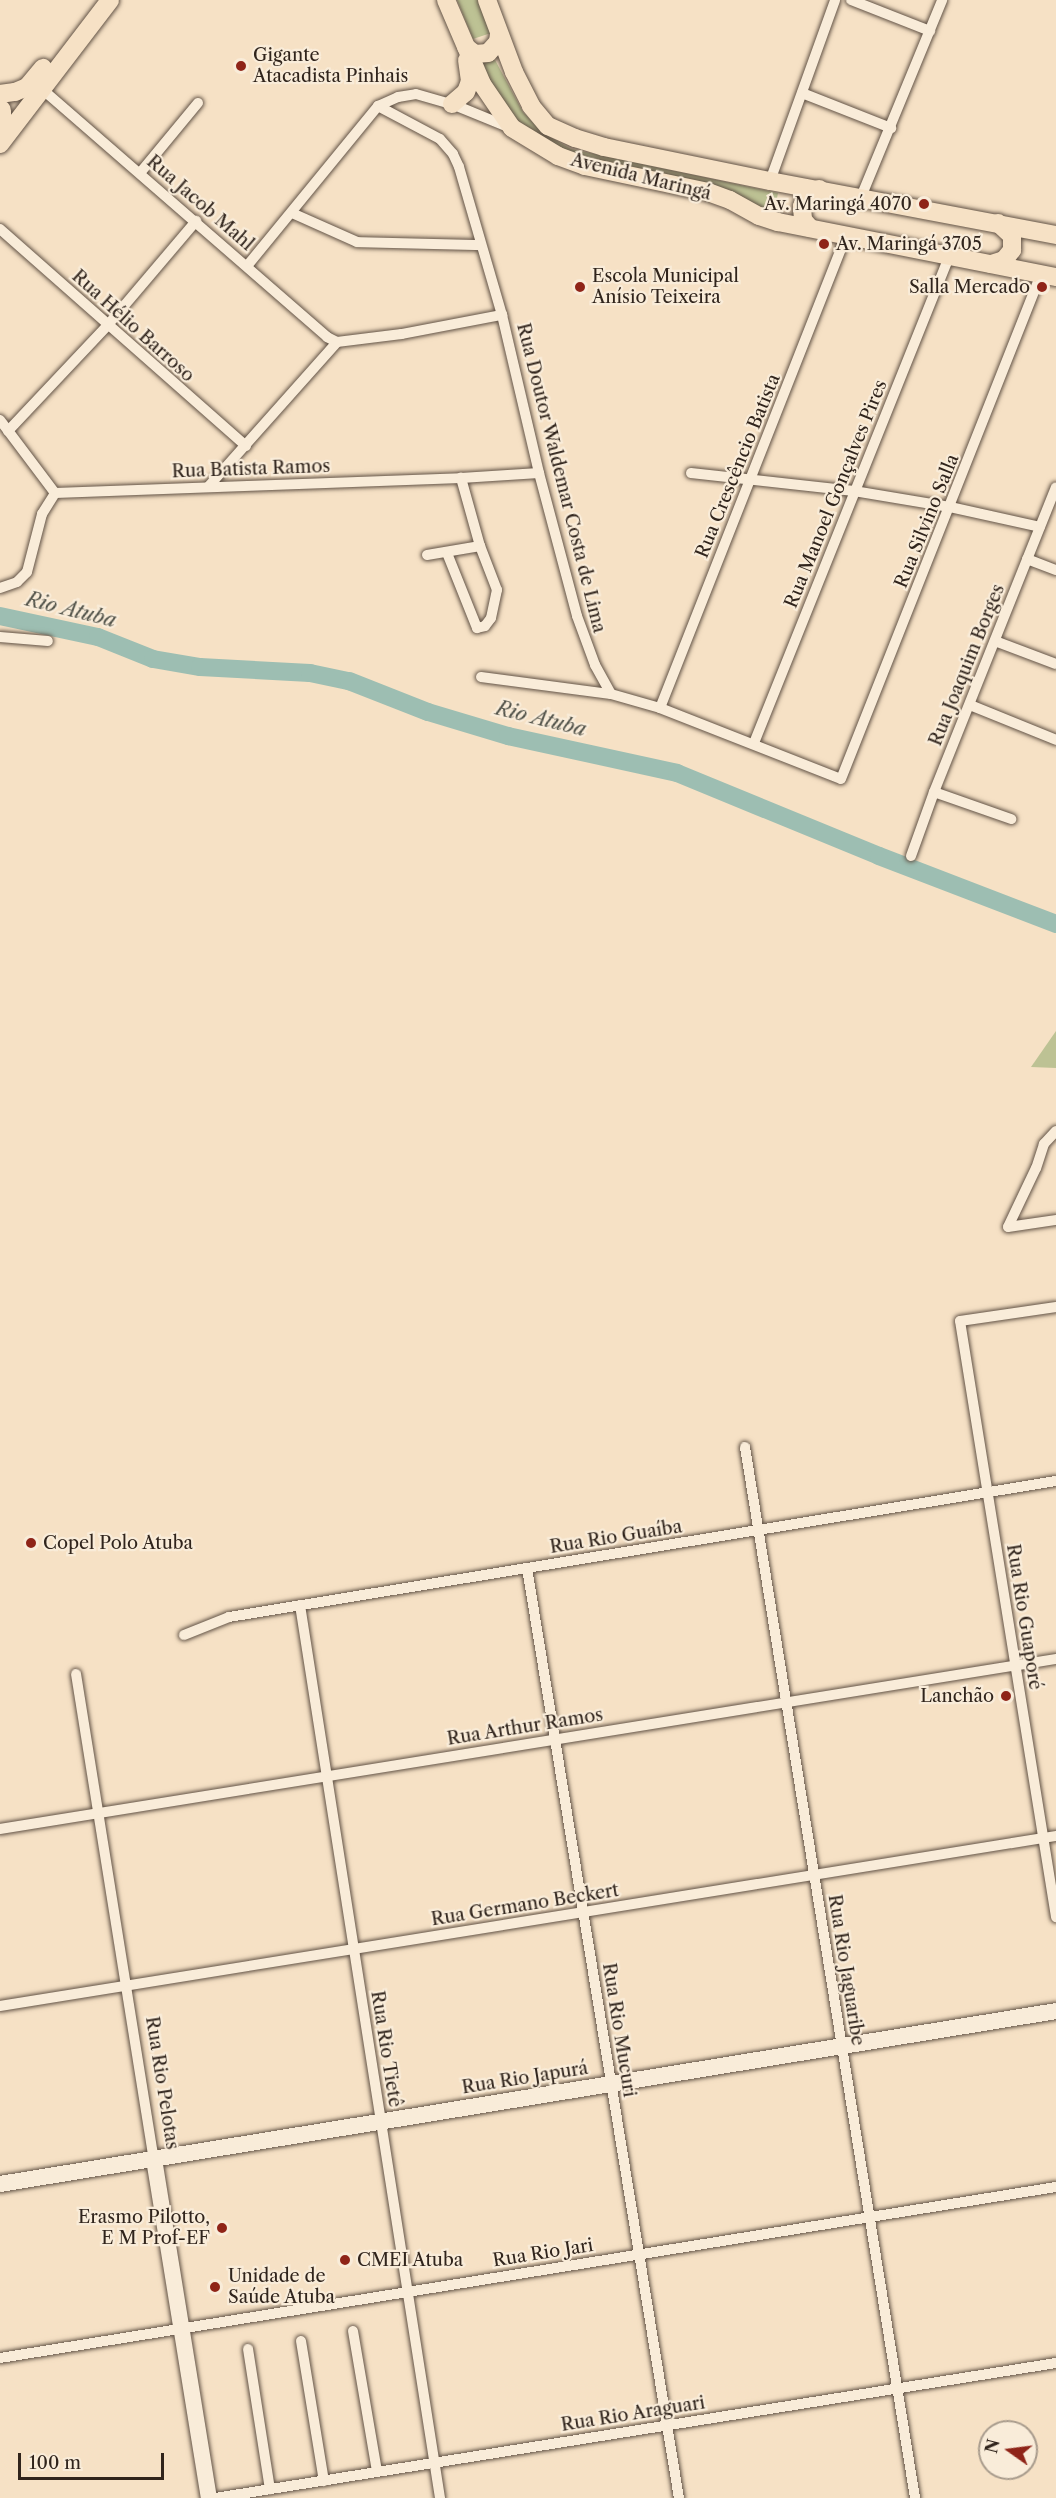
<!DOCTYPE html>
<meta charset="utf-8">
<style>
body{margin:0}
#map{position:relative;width:1056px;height:2498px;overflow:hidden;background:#f6e1c5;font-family:"Libre Caslon Text",serif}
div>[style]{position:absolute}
.green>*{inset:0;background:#bdc294}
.river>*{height:18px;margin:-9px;padding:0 9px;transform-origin:9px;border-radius:9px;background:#9dbeb2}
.roads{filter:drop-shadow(0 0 2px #625346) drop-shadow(0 0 2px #625346)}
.street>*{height:10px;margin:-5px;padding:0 5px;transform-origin:5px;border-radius:5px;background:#f9ecd9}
.secondary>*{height:16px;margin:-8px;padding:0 8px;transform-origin:8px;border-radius:8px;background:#f9ecd9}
.primary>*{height:18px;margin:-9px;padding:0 9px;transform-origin:9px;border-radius:9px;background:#f6e1c5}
.highway>*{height:21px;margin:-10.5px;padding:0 10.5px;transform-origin:10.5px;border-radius:10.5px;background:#f6e1c5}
.dots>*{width:16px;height:16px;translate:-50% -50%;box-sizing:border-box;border:3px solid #f9ecd9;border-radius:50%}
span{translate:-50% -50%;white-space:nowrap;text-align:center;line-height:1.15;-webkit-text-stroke:4.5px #f9ecd9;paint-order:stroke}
.poi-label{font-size:18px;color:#30241c}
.left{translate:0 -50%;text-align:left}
.right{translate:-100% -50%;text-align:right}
.street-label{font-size:18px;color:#30241c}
.water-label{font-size:20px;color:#515249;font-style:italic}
.north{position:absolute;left:978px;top:2420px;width:60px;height:60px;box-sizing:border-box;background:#f9ecd9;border:2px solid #a99c8d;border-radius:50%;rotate:284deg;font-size:16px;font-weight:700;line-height:24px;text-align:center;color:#30241c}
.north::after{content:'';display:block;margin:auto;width:21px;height:27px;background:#8f2418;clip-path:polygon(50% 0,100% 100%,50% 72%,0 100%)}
.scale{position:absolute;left:18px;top:2453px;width:146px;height:27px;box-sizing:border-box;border:3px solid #30241c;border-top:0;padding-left:8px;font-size:18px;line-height:21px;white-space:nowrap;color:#30241c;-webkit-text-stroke:4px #f9ecd9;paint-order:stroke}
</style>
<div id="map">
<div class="green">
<i style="clip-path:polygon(457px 0,478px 0,491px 33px,473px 39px)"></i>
<i style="clip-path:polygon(494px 58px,523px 112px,543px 133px,571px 149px,778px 193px,774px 214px,586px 160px,533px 134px,515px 118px,477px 62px)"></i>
<i style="clip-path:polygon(1056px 1031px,1056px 1068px,1031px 1067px)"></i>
</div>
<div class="river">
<i style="left:0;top:616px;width:100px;rotate:12.1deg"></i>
<i style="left:98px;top:637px;width:59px;rotate:21.8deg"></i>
<i style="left:153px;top:659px;width:48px;rotate:9.7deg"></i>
<i style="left:200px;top:667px;width:110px;rotate:3.1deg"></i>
<i style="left:310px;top:673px;width:40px;rotate:12deg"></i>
<i style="left:349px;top:681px;width:85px;rotate:21.4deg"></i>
<i style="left:428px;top:712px;width:84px;rotate:16.7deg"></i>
<i style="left:508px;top:736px;width:173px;rotate:12.3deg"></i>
<i style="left:677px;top:773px;width:218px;rotate:22.3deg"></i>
<i style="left:879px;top:856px;width:190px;rotate:21deg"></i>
</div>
<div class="roads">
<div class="street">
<i style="left:851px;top:0;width:85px;rotate:21.4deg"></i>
<i style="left:42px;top:89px;width:378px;rotate:41deg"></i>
<i style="left:327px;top:337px;width:11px;rotate:27deg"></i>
<i style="left:802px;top:93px;width:96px;rotate:21.5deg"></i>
<i style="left:378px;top:106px;width:70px;rotate:28deg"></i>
<i style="left:440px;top:139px;width:20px;rotate:49deg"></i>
<i style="left:453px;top:154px;width:14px;rotate:65deg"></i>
<i style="left:459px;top:167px;width:154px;rotate:73.8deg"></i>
<i style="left:502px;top:315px;width:162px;rotate:76.8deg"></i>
<i style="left:539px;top:473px;width:148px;rotate:75.1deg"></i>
<i style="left:577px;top:616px;width:52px;rotate:69.8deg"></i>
<i style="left:595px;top:665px;width:33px;rotate:61deg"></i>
<i style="left:140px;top:173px;width:91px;rotate:-50.4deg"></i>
<i style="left:770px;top:181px;width:192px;rotate:-70.2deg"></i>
<i style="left:861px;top:197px;width:213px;rotate:-67.6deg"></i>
<i style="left:292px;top:213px;width:71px;rotate:24deg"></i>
<i style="left:357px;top:242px;width:123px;rotate:1.4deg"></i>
<i style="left:0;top:229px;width:328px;rotate:41.4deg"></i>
<i style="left:247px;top:266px;width:207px;rotate:-50.7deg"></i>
<i style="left:378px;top:106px;width:22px;rotate:-24deg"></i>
<i style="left:398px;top:97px;width:18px;rotate:-9deg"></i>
<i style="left:416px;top:94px;width:37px;rotate:16deg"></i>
<i style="left:452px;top:104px;width:61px;rotate:22.3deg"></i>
<i style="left:0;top:420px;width:91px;rotate:53deg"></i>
<i style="left:55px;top:493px;width:406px;rotate:-2.1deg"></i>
<i style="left:461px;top:478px;width:78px;rotate:-3.7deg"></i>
<i style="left:8px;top:431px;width:144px;rotate:-46.7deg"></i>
<i style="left:107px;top:326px;width:138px;rotate:-49.7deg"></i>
<i style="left:691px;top:473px;width:164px;rotate:6.3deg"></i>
<i style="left:854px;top:491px;width:97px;rotate:9.5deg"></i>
<i style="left:950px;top:507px;width:92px;rotate:12.5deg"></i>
<i style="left:208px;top:487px;width:194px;rotate:-48.3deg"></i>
<i style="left:337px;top:342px;width:65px;rotate:-7deg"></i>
<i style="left:402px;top:334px;width:102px;rotate:-10.8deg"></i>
<i style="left:447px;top:553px;width:81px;rotate:68.2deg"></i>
<i style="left:477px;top:628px;width:8px;rotate:-14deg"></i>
<i style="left:485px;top:626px;width:10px;rotate:-53deg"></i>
<i style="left:491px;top:618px;width:29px;rotate:-78deg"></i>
<i style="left:497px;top:590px;width:47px;rotate:-111.1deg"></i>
<i style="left:480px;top:546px;width:71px;rotate:-105.6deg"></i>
<i style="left:427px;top:555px;width:54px;rotate:-9.6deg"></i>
<i style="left:1027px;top:559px;width:31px;rotate:21deg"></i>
<i style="left:0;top:588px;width:18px;rotate:-19deg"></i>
<i style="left:17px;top:582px;width:14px;rotate:-45deg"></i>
<i style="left:27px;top:572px;width:60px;rotate:-75.5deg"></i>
<i style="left:42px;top:514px;width:25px;rotate:-58deg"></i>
<i style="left:0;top:637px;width:48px;rotate:4.8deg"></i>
<i style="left:995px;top:641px;width:65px;rotate:20.7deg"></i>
<i style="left:481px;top:677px;width:131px;rotate:7.5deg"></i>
<i style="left:611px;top:694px;width:51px;rotate:15.9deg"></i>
<i style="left:660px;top:708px;width:194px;rotate:21.4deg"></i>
<i style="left:841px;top:779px;width:543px;rotate:-68.39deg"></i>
<i style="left:970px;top:705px;width:93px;rotate:22.1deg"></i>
<i style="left:660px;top:708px;width:507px;rotate:-68.49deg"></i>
<i style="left:754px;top:743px;width:524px;rotate:-68.14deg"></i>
<i style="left:934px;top:792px;width:82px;rotate:19.3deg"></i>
<i style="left:911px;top:856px;width:68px;rotate:-70.2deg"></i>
<i style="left:934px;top:792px;width:328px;rotate:-68.2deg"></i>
<i style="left:1056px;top:1131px;width:18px;rotate:133deg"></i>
<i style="left:1044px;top:1144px;width:25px;rotate:108deg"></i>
<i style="left:1036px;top:1168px;width:65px;rotate:115.4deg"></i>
<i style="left:1008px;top:1227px;width:49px;rotate:-8.3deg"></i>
<i style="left:1056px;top:1307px;width:97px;rotate:171.7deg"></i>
<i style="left:960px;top:1321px;width:604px;rotate:80.85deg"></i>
<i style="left:745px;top:1447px;width:1065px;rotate:80.81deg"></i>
<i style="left:527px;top:1568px;width:942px;rotate:80.72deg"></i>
<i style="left:300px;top:1605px;width:904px;rotate:81.09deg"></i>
<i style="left:184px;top:1635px;width:48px;rotate:-21.8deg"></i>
<i style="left:229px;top:1617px;width:838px;rotate:-9.34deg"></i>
<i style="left:76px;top:1674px;width:491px;rotate:80.9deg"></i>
<i style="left:0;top:1829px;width:1070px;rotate:-9.15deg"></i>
<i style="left:0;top:2006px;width:1070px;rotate:-9.15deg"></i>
<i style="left:353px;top:2331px;width:143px;rotate:80.3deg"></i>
<i style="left:301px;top:2341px;width:142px;rotate:80.7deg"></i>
<i style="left:248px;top:2349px;width:142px;rotate:81.1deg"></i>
<i style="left:0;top:2358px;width:1070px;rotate:-9.2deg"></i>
<i style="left:215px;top:2498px;width:852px;rotate:-9.12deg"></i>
</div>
<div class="secondary">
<i style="left:154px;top:2159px;width:343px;rotate:80.8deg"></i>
<i style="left:0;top:2184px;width:1070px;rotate:-9.3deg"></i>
</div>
<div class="primary">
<i style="left:446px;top:0;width:91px;rotate:66.8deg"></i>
<i style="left:482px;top:84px;width:53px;rotate:55.7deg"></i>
<i style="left:512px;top:128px;width:54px;rotate:31.3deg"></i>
<i style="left:558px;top:156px;width:29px;rotate:20deg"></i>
<i style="left:585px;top:166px;width:126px;rotate:11.9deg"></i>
<i style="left:708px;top:192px;width:23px;rotate:20deg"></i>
<i style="left:730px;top:200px;width:33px;rotate:29deg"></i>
<i style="left:759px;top:216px;width:20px;rotate:18deg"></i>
<i style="left:778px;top:222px;width:283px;rotate:11.2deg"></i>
<i style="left:487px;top:0;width:77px;rotate:69.4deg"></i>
<i style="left:514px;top:72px;width:38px;rotate:63deg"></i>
<i style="left:531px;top:106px;width:26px;rotate:50deg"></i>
<i style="left:548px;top:126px;width:30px;rotate:24deg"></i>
<i style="left:575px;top:138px;width:30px;rotate:17deg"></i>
<i style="left:604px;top:147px;width:169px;rotate:11.6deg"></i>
<i style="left:770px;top:181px;width:291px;rotate:10.7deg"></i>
<i style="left:466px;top:47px;width:11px;rotate:38deg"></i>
<i style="left:475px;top:54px;width:13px;rotate:-4deg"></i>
<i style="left:488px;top:53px;width:15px;rotate:-48deg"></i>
<i style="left:498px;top:42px;width:8px;rotate:-83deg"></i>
<i style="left:0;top:94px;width:15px;rotate:-8deg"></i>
<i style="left:15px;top:92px;width:13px;rotate:-23deg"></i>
<i style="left:27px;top:87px;width:25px;rotate:-50deg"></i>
<i style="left:452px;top:104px;width:18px;rotate:-41deg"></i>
<i style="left:466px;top:92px;width:12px;rotate:-70deg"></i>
<i style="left:470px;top:81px;width:21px;rotate:-98deg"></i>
<i style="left:0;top:144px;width:181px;rotate:-52.6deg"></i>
<i style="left:810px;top:228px;width:11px;rotate:-131deg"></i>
<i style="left:803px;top:220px;width:14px;rotate:-94deg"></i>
<i style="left:802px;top:206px;width:15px;rotate:-58deg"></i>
<i style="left:810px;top:193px;width:10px;rotate:-24deg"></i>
<i style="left:991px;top:264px;width:14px;rotate:-17deg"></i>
<i style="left:1004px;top:260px;width:13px;rotate:-51deg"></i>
<i style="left:1012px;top:250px;width:14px;rotate:-90deg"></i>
<i style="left:1012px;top:236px;width:19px;rotate:-137deg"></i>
</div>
<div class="highway">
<i style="left:0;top:110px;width:24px;rotate:90deg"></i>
</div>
</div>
<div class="dots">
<i style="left:241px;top:66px;background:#8f2418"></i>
<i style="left:924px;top:204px;background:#8f2418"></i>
<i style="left:824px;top:244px;background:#8f2418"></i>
<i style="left:580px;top:287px;background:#8f2418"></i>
<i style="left:1042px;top:287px;background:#8f2418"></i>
<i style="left:31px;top:1543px;background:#8f2418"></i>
<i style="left:1006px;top:1696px;background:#8f2418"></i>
<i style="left:222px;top:2228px;background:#8f2418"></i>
<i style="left:345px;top:2260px;background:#8f2418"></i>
<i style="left:215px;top:2287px;background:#8f2418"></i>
</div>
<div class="poi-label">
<span class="left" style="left:253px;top:66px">Gigante<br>Atacadista Pinhais</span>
<span class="right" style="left:912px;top:204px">Av. Maringá 4070</span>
<span class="left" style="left:836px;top:244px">Av. Maringá 3705</span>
<span class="left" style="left:592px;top:287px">Escola Municipal<br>Anísio Teixeira</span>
<span class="right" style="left:1030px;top:287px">Salla Mercado</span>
<span class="left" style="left:43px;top:1543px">Copel Polo Atuba</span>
<span class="right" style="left:994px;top:1696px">Lanchão</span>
<span class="right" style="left:210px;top:2228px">Erasmo Pilotto,<br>E M Prof-EF</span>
<span class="left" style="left:357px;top:2260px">CMEI Atuba</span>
<span class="left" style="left:228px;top:2287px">Unidade de<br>Saúde Atuba</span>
</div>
<div class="street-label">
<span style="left:641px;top:177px;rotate:14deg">Avenida Maringá</span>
<span style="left:200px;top:203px;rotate:41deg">Rua Jacob Mahl</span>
<span style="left:133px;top:326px;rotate:42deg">Rua Hélio Barroso</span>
<span style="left:738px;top:466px;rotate:-68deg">Rua Crescêncio Batista</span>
<span style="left:251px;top:469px;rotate:-2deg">Rua Batista Ramos</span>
<span style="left:561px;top:478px;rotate:76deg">Rua Doutor Waldemar Costa de Lima</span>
<span style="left:836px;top:494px;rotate:-68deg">Rua Manoel Gonçalves Pires</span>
<span style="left:927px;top:521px;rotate:-68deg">Rua Silvino Salla</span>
<span style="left:967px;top:665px;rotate:-68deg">Rua Joaquim Borges</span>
<span style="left:616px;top:1537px;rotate:-9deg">Rua Rio Guaíba</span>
<span style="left:1024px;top:1617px;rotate:81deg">Rua Rio Guaporé</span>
<span style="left:525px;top:1727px;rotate:-9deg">Rua Arthur Ramos</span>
<span style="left:525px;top:1905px;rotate:-9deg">Rua Germano Beckert</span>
<span style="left:846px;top:1970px;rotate:81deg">Rua Rio Jaguaribe</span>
<span style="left:619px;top:2030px;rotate:81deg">Rua Rio Mucuri</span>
<span style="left:386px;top:2049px;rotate:81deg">Rua Rio Tietê</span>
<span style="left:525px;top:2078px;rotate:-9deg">Rua Rio Japurá</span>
<span style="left:162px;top:2083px;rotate:81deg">Rua Rio Pelotas</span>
<span style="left:543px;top:2253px;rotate:-9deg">Rua Rio Jari</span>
<span style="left:633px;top:2414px;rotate:-9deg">Rua Rio Araguari</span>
</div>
<div class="water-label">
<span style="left:71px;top:610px;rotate:14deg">Rio Atuba</span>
<span style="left:541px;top:719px;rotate:14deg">Rio Atuba</span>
</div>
<div class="north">N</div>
<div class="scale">100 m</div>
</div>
